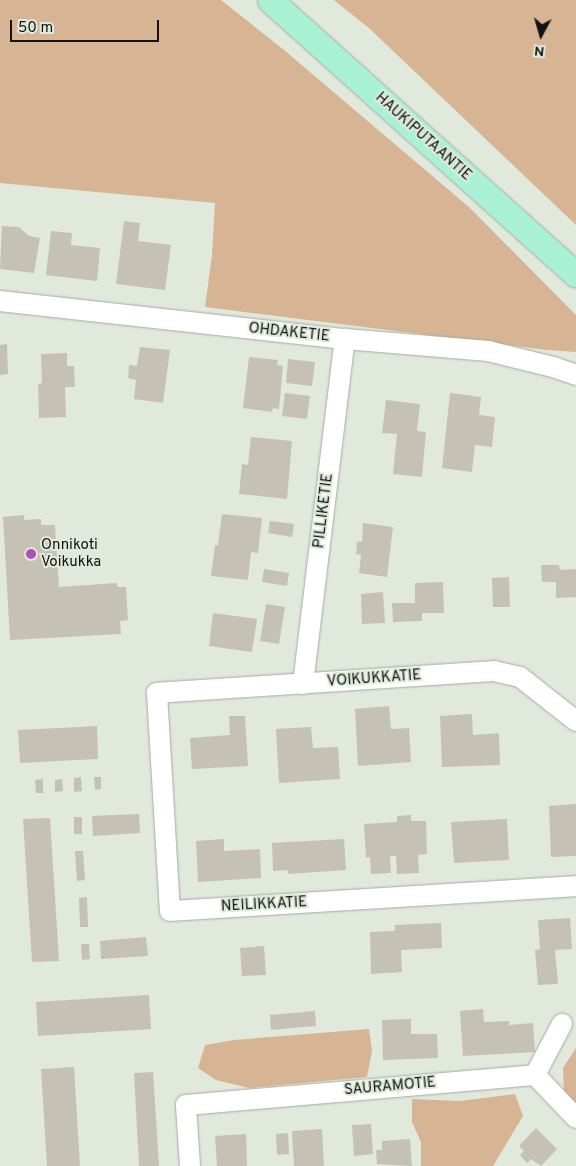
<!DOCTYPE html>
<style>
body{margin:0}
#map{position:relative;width:576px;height:1166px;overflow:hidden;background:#e1e9dc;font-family:Overpass,sans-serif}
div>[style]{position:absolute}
.green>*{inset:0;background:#d7b494}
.building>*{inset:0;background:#c5c2b5}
.roads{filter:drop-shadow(0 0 1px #a5aca0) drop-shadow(0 0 1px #a5aca0)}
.minor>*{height:20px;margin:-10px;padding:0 10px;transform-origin:10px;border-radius:10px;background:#fff}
.major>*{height:25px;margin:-12.5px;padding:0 12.5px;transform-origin:12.5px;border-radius:12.5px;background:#a8f1d6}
.dots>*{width:14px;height:14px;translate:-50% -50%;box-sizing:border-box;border:2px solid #e1e9dc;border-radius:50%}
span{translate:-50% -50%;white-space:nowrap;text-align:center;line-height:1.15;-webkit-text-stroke:4px #e1e9dc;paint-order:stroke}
.street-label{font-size:15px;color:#111410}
.poi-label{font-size:15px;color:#111410}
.left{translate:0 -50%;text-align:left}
.north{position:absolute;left:516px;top:10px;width:50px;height:50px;-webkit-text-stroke:4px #e1e9dc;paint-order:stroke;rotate:186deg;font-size:14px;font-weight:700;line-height:20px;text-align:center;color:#111410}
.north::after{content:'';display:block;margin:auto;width:18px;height:22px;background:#111410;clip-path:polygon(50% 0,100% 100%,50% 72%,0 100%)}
.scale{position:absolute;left:10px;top:20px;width:149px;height:22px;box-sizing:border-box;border:2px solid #111410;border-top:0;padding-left:6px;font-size:15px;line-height:18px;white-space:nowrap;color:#111410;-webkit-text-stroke:4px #e1e9dc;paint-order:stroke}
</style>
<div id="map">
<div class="green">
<i style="clip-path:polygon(0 0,221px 0,284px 50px,470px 208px,576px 315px,576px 352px,547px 350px,205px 307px,212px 255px,215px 203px,0 183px)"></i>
<i style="clip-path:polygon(334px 0,576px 0,576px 225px,370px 29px)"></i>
<i style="clip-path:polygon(369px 1029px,372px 1051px,367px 1077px,249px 1088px,216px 1080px,198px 1068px,205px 1045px,234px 1040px)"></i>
<i style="clip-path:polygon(576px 1048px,576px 1106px,564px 1094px,563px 1068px)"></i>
<i style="clip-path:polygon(515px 1094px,523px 1116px,493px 1166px,421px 1166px,421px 1142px,412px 1122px,412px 1099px,460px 1101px)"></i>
</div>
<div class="building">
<i style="clip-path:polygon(124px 221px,140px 223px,138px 241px,171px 245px,165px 290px,116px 284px)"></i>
<i style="clip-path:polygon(2px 226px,19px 227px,29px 236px,40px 238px,34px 273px,0 269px)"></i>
<i style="clip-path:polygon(51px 231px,72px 233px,71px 245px,100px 248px,97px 281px,46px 275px)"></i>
<i style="clip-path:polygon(7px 344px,8px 374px,0 375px,0 345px)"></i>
<i style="clip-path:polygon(140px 347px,170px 350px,163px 403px,134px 399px,136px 380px,128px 378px,129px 365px,137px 366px)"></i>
<i style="clip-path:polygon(67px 353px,67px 366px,74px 366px,75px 387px,65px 387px,66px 417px,39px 418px,38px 384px,42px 383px,41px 354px)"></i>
<i style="clip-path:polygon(249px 357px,278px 360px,277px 365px,283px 366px,279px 409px,273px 408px,272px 412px,243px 408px)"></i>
<i style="clip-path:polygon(288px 359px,315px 362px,312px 386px,286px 383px)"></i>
<i style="clip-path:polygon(285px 393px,310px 396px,307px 419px,282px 416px)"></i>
<i style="clip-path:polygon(450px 393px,481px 397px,479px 415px,495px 417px,492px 447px,475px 445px,472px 472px,442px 468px)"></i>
<i style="clip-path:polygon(386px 400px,420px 404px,417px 431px,426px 432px,422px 477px,393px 474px,397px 434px,382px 433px)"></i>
<i style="clip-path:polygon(251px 437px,292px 441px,287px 499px,239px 494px,242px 464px,248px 465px)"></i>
<i style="clip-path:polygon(222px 514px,262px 518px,258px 553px,251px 552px,248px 580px,211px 576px,215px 545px,218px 545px)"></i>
<i style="clip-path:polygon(24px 515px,24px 520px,41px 519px,41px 525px,55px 525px,59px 587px,117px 583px,117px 587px,126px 587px,128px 620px,120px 621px,121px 634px,10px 640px,3px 517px)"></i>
<i style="clip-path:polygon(270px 521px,294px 524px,292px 537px,268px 533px)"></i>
<i style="clip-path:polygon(363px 523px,393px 527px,387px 577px,359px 573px,361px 555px,356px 554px,357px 541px,362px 542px)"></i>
<i style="clip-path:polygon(541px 565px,559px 565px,560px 570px,576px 569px,576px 597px,556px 598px,556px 582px,542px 582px)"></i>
<i style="clip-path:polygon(264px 569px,289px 573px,287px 586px,262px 582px)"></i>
<i style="clip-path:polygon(509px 577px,510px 607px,493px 607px,492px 578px)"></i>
<i style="clip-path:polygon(443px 582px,444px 613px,422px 613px,422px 621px,393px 622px,392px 603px,415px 603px,415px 583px)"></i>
<i style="clip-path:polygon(383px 592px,385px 623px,362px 624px,361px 594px)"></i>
<i style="clip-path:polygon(266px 604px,285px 607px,279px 644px,260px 641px)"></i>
<i style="clip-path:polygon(213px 613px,257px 619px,252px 652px,209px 646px)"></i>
<i style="clip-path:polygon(389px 706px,391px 729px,409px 728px,411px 762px,358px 766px,355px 709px)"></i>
<i style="clip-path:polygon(472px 714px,473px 735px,499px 733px,500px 765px,442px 767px,440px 716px)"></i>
<i style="clip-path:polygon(229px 716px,245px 716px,248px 766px,192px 769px,190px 738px,230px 735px)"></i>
<i style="clip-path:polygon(97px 726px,98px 759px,20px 763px,18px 730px)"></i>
<i style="clip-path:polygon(311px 727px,313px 748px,338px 747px,340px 779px,279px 783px,276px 729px)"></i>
<i style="clip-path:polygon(81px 777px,82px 791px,74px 792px,74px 778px)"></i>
<i style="clip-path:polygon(94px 777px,101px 777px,101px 789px,95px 790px)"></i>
<i style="clip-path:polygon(43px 779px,43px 793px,36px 793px,35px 780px)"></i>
<i style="clip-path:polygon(62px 779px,63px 791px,55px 792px,55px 780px)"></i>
<i style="clip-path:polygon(576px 804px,576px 856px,551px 857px,549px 806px)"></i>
<i style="clip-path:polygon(139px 814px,140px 833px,93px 836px,92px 816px)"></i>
<i style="clip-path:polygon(411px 815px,411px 821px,426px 821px,427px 854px,418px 855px,419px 873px,397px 874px,396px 856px,390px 856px,391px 873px,371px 874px,370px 857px,366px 858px,364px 824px,397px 822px,397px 816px)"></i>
<i style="clip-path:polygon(74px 817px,82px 817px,82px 834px,74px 834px)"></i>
<i style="clip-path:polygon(50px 818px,59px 961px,32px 962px,23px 819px)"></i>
<i style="clip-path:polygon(507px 819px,509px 860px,454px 863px,451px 822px)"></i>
<i style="clip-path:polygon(224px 839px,224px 851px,260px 849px,261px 878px,198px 882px,196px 841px)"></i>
<i style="clip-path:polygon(344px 839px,346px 870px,288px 874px,288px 870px,273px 871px,272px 843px)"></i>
<i style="clip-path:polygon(75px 851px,83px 851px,85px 880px,77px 881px)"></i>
<i style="clip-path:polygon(87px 897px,88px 927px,80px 927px,79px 898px)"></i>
<i style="clip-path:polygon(570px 918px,572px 949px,555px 950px,558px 984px,538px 985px,535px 950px,540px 949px,538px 920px)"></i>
<i style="clip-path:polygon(441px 923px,442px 948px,401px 950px,402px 972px,371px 974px,370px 932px,395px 931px,395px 925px)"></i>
<i style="clip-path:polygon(146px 937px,148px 956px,101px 959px,100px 941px)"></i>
<i style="clip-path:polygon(81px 944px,89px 944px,90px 959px,82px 960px)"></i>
<i style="clip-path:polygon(264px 946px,266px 975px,242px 976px,240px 948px)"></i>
<i style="clip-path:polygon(149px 995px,151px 1029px,38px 1036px,36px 1002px)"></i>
<i style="clip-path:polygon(483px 1009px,484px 1022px,509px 1021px,509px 1025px,533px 1023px,535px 1052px,463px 1056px,460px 1011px)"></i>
<i style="clip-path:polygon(315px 1011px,316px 1026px,271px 1030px,270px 1015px)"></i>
<i style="clip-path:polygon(411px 1019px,411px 1034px,437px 1034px,438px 1058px,383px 1060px,382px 1020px)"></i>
<i style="clip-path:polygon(74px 1067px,80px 1166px,47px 1166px,41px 1069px)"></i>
<i style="clip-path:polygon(153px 1072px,159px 1166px,139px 1166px,134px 1073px)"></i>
<i style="clip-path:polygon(371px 1124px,373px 1154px,354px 1156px,352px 1125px)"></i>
<i style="clip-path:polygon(536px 1128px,557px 1149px,541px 1166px,531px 1159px,527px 1163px,520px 1155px,524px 1151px,519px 1146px)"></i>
<i style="clip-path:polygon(322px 1129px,324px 1166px,294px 1166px,292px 1131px)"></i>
<i style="clip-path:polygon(288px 1133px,289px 1154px,277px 1155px,276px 1134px)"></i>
<i style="clip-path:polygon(246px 1134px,247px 1166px,217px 1166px,215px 1136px)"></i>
<i style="clip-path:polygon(410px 1139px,412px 1166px,377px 1164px,376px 1150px,382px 1150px,382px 1141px)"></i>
</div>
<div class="roads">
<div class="minor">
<i style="left:0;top:301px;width:347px;rotate:6.3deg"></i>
<i style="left:345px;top:339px;width:144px;rotate:4.8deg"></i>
<i style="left:488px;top:351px;width:67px;rotate:13.8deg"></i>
<i style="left:553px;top:367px;width:24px;rotate:19deg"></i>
<i style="left:303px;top:684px;width:348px;rotate:-83.1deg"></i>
<i style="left:576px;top:721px;width:71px;rotate:-141.8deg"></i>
<i style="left:520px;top:677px;width:27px;rotate:-167deg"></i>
<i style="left:494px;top:671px;width:338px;rotate:176.3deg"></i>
<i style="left:157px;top:693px;width:218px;rotate:86.6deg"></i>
<i style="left:170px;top:911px;width:407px;rotate:-3.5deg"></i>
<i style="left:535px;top:1075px;width:58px;rotate:-62.1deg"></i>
<i style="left:190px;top:1166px;width:61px;rotate:-93.8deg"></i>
<i style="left:186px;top:1105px;width:350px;rotate:-4.9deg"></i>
<i style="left:535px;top:1075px;width:59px;rotate:46.4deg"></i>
</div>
<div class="major">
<i style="left:270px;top:0;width:411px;rotate:41.9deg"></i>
</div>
</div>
<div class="dots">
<i style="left:31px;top:554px;background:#ad50ba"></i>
</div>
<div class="street-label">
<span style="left:423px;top:137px;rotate:42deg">HAUKIPUTAANTIE</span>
<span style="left:289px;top:333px;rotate:6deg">OHDAKETIE</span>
<span style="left:324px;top:511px;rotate:-83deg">PILLIKETIE</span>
<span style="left:374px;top:679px;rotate:-4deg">VOIKUKKATIE</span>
<span style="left:264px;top:905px;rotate:-3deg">NEILIKKATIE</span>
<span style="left:390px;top:1087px;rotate:-5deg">SAURAMOTIE</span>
</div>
<div class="poi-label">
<span class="left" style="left:41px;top:554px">Onnikoti<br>Voikukka</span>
</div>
<div class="north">N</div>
<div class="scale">50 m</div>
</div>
